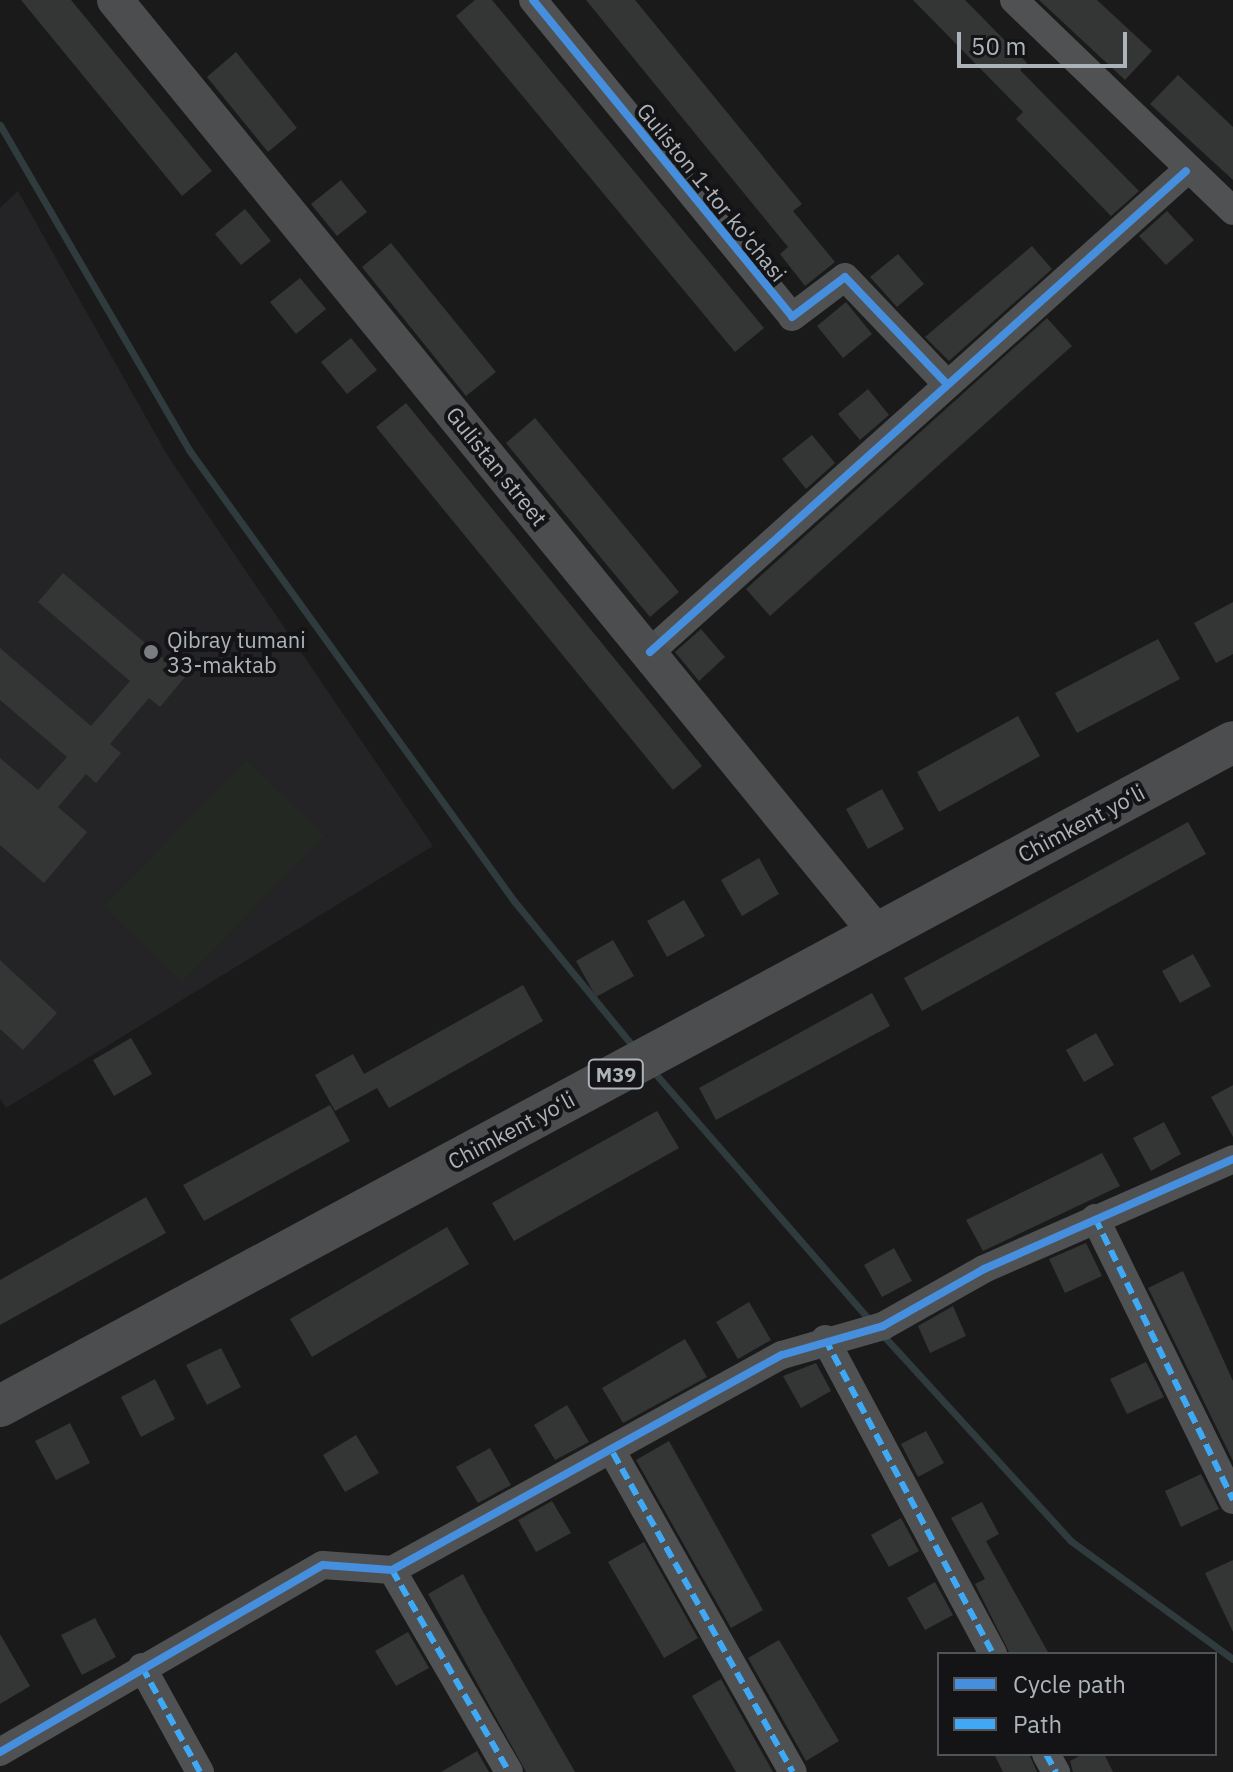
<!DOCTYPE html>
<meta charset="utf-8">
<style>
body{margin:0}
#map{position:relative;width:1233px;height:1772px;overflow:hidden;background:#1a1a1a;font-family:"IBM Plex Sans",sans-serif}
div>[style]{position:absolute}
.built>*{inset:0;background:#242426}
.green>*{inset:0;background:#232822}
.stream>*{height:7px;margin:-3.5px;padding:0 3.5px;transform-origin:3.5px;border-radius:3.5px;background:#303b3d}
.building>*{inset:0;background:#343535}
.minor>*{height:28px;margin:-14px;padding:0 14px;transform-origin:14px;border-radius:14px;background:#4f5152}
.major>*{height:36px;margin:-18px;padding:0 18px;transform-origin:18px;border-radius:18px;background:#4c4d4e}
.highway>*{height:42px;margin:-21px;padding:0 21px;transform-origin:21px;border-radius:21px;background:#4b4d4f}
.quiet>*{height:6px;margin-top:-3px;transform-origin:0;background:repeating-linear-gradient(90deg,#3fa9f5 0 12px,transparent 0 18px)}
.cycleway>*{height:8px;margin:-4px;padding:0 4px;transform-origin:4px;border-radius:4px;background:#468fdf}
.dots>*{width:22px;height:22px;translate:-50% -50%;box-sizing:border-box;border:4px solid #141416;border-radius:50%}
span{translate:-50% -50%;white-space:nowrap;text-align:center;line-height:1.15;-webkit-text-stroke:8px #141416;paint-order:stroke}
.shield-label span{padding:2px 6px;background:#141416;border:2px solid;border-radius:6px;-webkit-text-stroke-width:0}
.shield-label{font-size:20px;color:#adb4b9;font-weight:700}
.street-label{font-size:22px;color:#adb4b9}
.poi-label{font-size:22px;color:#adb4b9}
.left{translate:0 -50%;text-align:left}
.legend{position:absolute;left:937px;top:1652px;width:280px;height:104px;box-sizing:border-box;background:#141416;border:2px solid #515457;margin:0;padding:10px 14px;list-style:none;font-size:24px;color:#adb4b9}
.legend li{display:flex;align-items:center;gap:16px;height:40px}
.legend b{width:40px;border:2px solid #515457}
.scale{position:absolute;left:957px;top:32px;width:170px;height:36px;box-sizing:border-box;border:4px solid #adb4b9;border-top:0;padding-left:10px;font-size:24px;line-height:28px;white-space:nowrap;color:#adb4b9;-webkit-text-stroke:6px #141416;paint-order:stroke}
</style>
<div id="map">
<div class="built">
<i style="clip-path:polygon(18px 191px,169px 458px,433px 846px,6px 1108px,0 1099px,0 208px)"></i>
</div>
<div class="green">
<i style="clip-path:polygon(246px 760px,324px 836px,182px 982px,104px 907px)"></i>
</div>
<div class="stream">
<i style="left:0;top:125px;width:376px;rotate:59.8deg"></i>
<i style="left:189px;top:450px;width:556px;rotate:54.22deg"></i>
<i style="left:514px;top:901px;width:191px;rotate:50.7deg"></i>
<i style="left:653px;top:1071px;width:331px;rotate:49deg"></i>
<i style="left:881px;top:1333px;width:282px;rotate:47.6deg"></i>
<i style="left:1071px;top:1541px;width:200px;rotate:36.1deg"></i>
</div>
<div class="building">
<i style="clip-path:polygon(21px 0,71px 0,212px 171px,182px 196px)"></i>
<i style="clip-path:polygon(475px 0,492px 0,764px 328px,735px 352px,456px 16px)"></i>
<i style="clip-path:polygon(586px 0,635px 0,802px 204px,793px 211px,835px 262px,805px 286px,780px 254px,788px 247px)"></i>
<i style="clip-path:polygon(913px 0,965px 0,1027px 63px,1020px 70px,1139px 191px,1111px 216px,1016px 119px,1023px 112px)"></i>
<i style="clip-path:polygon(1039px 0,1097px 0,1152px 51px,1125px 80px)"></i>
<i style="clip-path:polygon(236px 52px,297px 128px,268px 152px,207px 77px)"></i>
<i style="clip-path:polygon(1178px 75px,1233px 127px,1233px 180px,1150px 104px)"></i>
<i style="clip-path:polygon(341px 180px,367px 212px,337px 236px,311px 204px)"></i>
<i style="clip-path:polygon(245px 209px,271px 241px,241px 265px,215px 234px)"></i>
<i style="clip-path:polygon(1167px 211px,1194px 240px,1166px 265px,1139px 236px)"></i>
<i style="clip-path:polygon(391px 243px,496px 372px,466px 396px,362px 267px)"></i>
<i style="clip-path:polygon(1032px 246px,1052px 269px,949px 361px,925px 337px)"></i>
<i style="clip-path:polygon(898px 254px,924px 284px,897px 307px,870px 277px)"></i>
<i style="clip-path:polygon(300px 278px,326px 309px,296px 334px,270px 302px)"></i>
<i style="clip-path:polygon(846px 302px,872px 334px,843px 358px,817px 326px)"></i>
<i style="clip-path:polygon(1047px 318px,1072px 346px,770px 616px,746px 589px)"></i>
<i style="clip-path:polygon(351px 338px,377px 370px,347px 394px,321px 362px)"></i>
<i style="clip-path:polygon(868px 389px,889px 415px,860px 440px,838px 414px)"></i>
<i style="clip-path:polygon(406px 403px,702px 766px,673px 790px,376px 427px)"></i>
<i style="clip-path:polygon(535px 418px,679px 592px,650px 617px,506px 443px)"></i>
<i style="clip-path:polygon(812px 435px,835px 463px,806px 489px,782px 459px)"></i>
<i style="clip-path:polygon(63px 573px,185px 677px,160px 707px,149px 698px,110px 744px,121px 753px,96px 783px,86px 774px,58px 807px,87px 832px,44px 883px,0 845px,0 758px,38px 790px,67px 757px,0 700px,0 648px,91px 726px,130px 681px,38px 602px)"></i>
<i style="clip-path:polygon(1233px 602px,1233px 654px,1216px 663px,1194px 623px)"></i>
<i style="clip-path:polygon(701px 629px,725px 657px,699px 681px,675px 652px)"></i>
<i style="clip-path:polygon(1158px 639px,1180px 679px,1077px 733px,1055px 693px)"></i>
<i style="clip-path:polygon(1018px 716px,1040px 756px,939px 812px,917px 772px)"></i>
<i style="clip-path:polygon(882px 789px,904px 829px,868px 849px,846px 809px)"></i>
<i style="clip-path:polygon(1188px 822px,1206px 854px,922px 1011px,904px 978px)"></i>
<i style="clip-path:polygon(759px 858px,779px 894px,742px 916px,721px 880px)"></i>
<i style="clip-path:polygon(684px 900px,705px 936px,667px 957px,647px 921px)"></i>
<i style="clip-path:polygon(613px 940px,634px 976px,596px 997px,576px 961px)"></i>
<i style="clip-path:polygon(1193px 954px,1211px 986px,1180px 1003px,1162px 971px)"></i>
<i style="clip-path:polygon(0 960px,57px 1013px,23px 1050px,0 1029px)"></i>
<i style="clip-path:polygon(523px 985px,543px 1021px,389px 1108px,377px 1088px,335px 1111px,315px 1075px,353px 1054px,364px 1074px)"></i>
<i style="clip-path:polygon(872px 993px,890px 1026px,716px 1120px,699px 1088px)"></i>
<i style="clip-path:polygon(1096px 1033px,1114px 1065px,1084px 1082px,1066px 1050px)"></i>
<i style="clip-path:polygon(131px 1038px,152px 1074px,114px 1096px,93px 1060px)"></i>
<i style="clip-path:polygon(1233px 1085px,1233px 1137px,1211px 1097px)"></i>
<i style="clip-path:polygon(330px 1105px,350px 1141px,204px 1221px,183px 1185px)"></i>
<i style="clip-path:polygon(657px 1111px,679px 1148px,514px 1241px,492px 1203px)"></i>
<i style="clip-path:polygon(1164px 1122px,1181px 1154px,1151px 1171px,1133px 1138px)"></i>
<i style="clip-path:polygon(1102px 1153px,1120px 1186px,983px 1251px,966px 1220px)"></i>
<i style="clip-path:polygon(146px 1197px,166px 1233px,0 1325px,0 1280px)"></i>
<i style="clip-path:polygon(447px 1227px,469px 1264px,312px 1357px,290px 1319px)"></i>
<i style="clip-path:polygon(1086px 1243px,1102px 1276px,1065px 1293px,1049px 1259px)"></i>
<i style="clip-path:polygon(894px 1248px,912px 1281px,882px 1297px,864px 1265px)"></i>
<i style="clip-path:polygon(1183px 1271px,1233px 1381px,1233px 1461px,1148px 1288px)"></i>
<i style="clip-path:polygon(749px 1302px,771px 1340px,738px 1359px,716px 1322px)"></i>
<i style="clip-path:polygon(953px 1306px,966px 1336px,930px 1353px,918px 1326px)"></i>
<i style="clip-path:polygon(685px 1339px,707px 1377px,623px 1423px,602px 1388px)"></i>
<i style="clip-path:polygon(221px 1348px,241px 1387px,207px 1405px,186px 1365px)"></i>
<i style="clip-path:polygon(1146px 1362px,1164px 1397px,1127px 1414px,1110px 1379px)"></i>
<i style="clip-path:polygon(816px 1363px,831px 1391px,801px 1408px,783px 1376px)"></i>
<i style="clip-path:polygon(155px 1379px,175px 1419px,141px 1437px,121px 1397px)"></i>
<i style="clip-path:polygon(567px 1405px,589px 1442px,555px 1460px,534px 1425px)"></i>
<i style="clip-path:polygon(70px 1423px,90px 1463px,56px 1480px,35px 1441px)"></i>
<i style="clip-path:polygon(926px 1431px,944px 1463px,918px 1477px,901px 1444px)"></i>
<i style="clip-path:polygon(356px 1435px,379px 1473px,345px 1492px,323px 1455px)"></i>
<i style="clip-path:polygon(669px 1441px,763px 1610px,731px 1628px,636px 1460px)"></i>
<i style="clip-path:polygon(490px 1448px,511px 1485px,478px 1503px,456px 1467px)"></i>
<i style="clip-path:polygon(1201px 1474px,1219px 1509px,1181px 1527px,1165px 1491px)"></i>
<i style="clip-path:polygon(552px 1501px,571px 1533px,536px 1552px,518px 1520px)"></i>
<i style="clip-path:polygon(982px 1502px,999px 1534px,986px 1541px,1049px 1654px,1010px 1654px,975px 1584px,985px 1579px,951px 1518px)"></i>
<i style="clip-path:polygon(901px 1518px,919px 1551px,889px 1567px,871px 1535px)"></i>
<i style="clip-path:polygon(644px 1542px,698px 1638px,664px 1658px,608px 1562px)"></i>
<i style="clip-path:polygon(1233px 1560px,1233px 1632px,1205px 1573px)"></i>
<i style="clip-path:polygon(463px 1574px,482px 1610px,575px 1772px,526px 1772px,428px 1594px)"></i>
<i style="clip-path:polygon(935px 1582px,953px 1615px,925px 1630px,907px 1598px)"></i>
<i style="clip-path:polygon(95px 1618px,116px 1657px,82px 1675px,61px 1635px)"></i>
<i style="clip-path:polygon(408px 1632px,429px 1668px,396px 1686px,375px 1651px)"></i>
<i style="clip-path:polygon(0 1634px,30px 1686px,0 1704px)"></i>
<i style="clip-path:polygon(779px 1640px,839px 1741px,806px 1761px,748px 1658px)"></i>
<i style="clip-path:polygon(721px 1679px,773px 1772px,736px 1772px,692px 1696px)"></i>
<i style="clip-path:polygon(477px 1751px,489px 1772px,441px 1772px)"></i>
<i style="clip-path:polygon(994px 1754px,1029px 1754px,1037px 1772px,1003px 1772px)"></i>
<i style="clip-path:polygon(1083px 1754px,1104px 1754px,1113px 1772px,1073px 1772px,1070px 1761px)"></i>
</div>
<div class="minor">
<i style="left:533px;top:0;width:409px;rotate:50.7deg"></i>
<i style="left:792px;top:317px;width:66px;rotate:-37deg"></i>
<i style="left:845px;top:277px;width:145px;rotate:46.4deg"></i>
<i style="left:1014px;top:0;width:304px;rotate:43.9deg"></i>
<i style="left:650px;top:652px;width:720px;rotate:-41.9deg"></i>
<i style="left:1095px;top:1218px;width:314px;rotate:63.9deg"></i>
<i style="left:825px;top:1339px;width:357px;rotate:61.9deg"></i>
<i style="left:613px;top:1453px;width:366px;rotate:60.6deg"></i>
<i style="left:392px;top:1570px;width:233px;rotate:59.9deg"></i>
<i style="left:142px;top:1667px;width:120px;rotate:61.1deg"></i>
<i style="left:0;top:1752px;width:373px;rotate:-30.1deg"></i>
<i style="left:323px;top:1565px;width:69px;rotate:4.1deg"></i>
<i style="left:392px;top:1570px;width:445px;rotate:-28.9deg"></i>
<i style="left:782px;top:1355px;width:105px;rotate:-16deg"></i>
<i style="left:883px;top:1326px;width:116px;rotate:-29.4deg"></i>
<i style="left:984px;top:1269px;width:272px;rotate:-23.8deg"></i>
<i style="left:1046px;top:1754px;width:21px;rotate:61deg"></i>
</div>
<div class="major">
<i style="left:115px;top:0;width:1205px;rotate:50.76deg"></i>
</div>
<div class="highway">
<i style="left:0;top:1406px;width:1400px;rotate:-28.3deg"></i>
</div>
<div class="quiet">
<i style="left:1095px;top:1218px;width:314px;rotate:63.9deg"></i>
<i style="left:825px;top:1339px;width:357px;rotate:61.9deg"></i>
<i style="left:613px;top:1453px;width:366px;rotate:60.6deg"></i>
<i style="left:392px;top:1570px;width:233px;rotate:59.9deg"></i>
<i style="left:142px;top:1667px;width:120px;rotate:61.1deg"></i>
<i style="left:1046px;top:1754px;width:21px;rotate:61deg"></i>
</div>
<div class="cycleway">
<i style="left:533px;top:0;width:409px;rotate:50.7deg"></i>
<i style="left:792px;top:317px;width:66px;rotate:-37deg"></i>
<i style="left:845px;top:277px;width:145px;rotate:46.4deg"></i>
<i style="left:650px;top:652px;width:720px;rotate:-41.9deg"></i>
<i style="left:0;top:1752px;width:373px;rotate:-30.1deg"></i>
<i style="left:323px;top:1565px;width:69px;rotate:4.1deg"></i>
<i style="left:392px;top:1570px;width:445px;rotate:-28.9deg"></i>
<i style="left:782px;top:1355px;width:105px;rotate:-16deg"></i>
<i style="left:883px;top:1326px;width:116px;rotate:-29.4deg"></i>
<i style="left:984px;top:1269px;width:272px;rotate:-23.8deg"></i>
</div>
<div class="dots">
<i style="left:151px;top:652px;background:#7a7e81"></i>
</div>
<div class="shield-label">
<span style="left:616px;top:1074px">M39</span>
</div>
<div class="street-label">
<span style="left:712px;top:192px;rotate:51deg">Guliston 1-tor ko'chasi</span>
<span style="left:497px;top:466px;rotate:51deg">Gulistan street</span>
<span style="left:1081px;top:823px;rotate:-28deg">Chimkent yo‘li</span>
<span style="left:511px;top:1130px;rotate:-28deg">Chimkent yo‘li</span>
</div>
<div class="poi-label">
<span class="left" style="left:167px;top:652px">Qibray tumani<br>33-maktab</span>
</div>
<ul class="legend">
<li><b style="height:10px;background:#468fdf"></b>Cycle path</li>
<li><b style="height:10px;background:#3fa9f5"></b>Path</li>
</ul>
<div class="scale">50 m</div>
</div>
